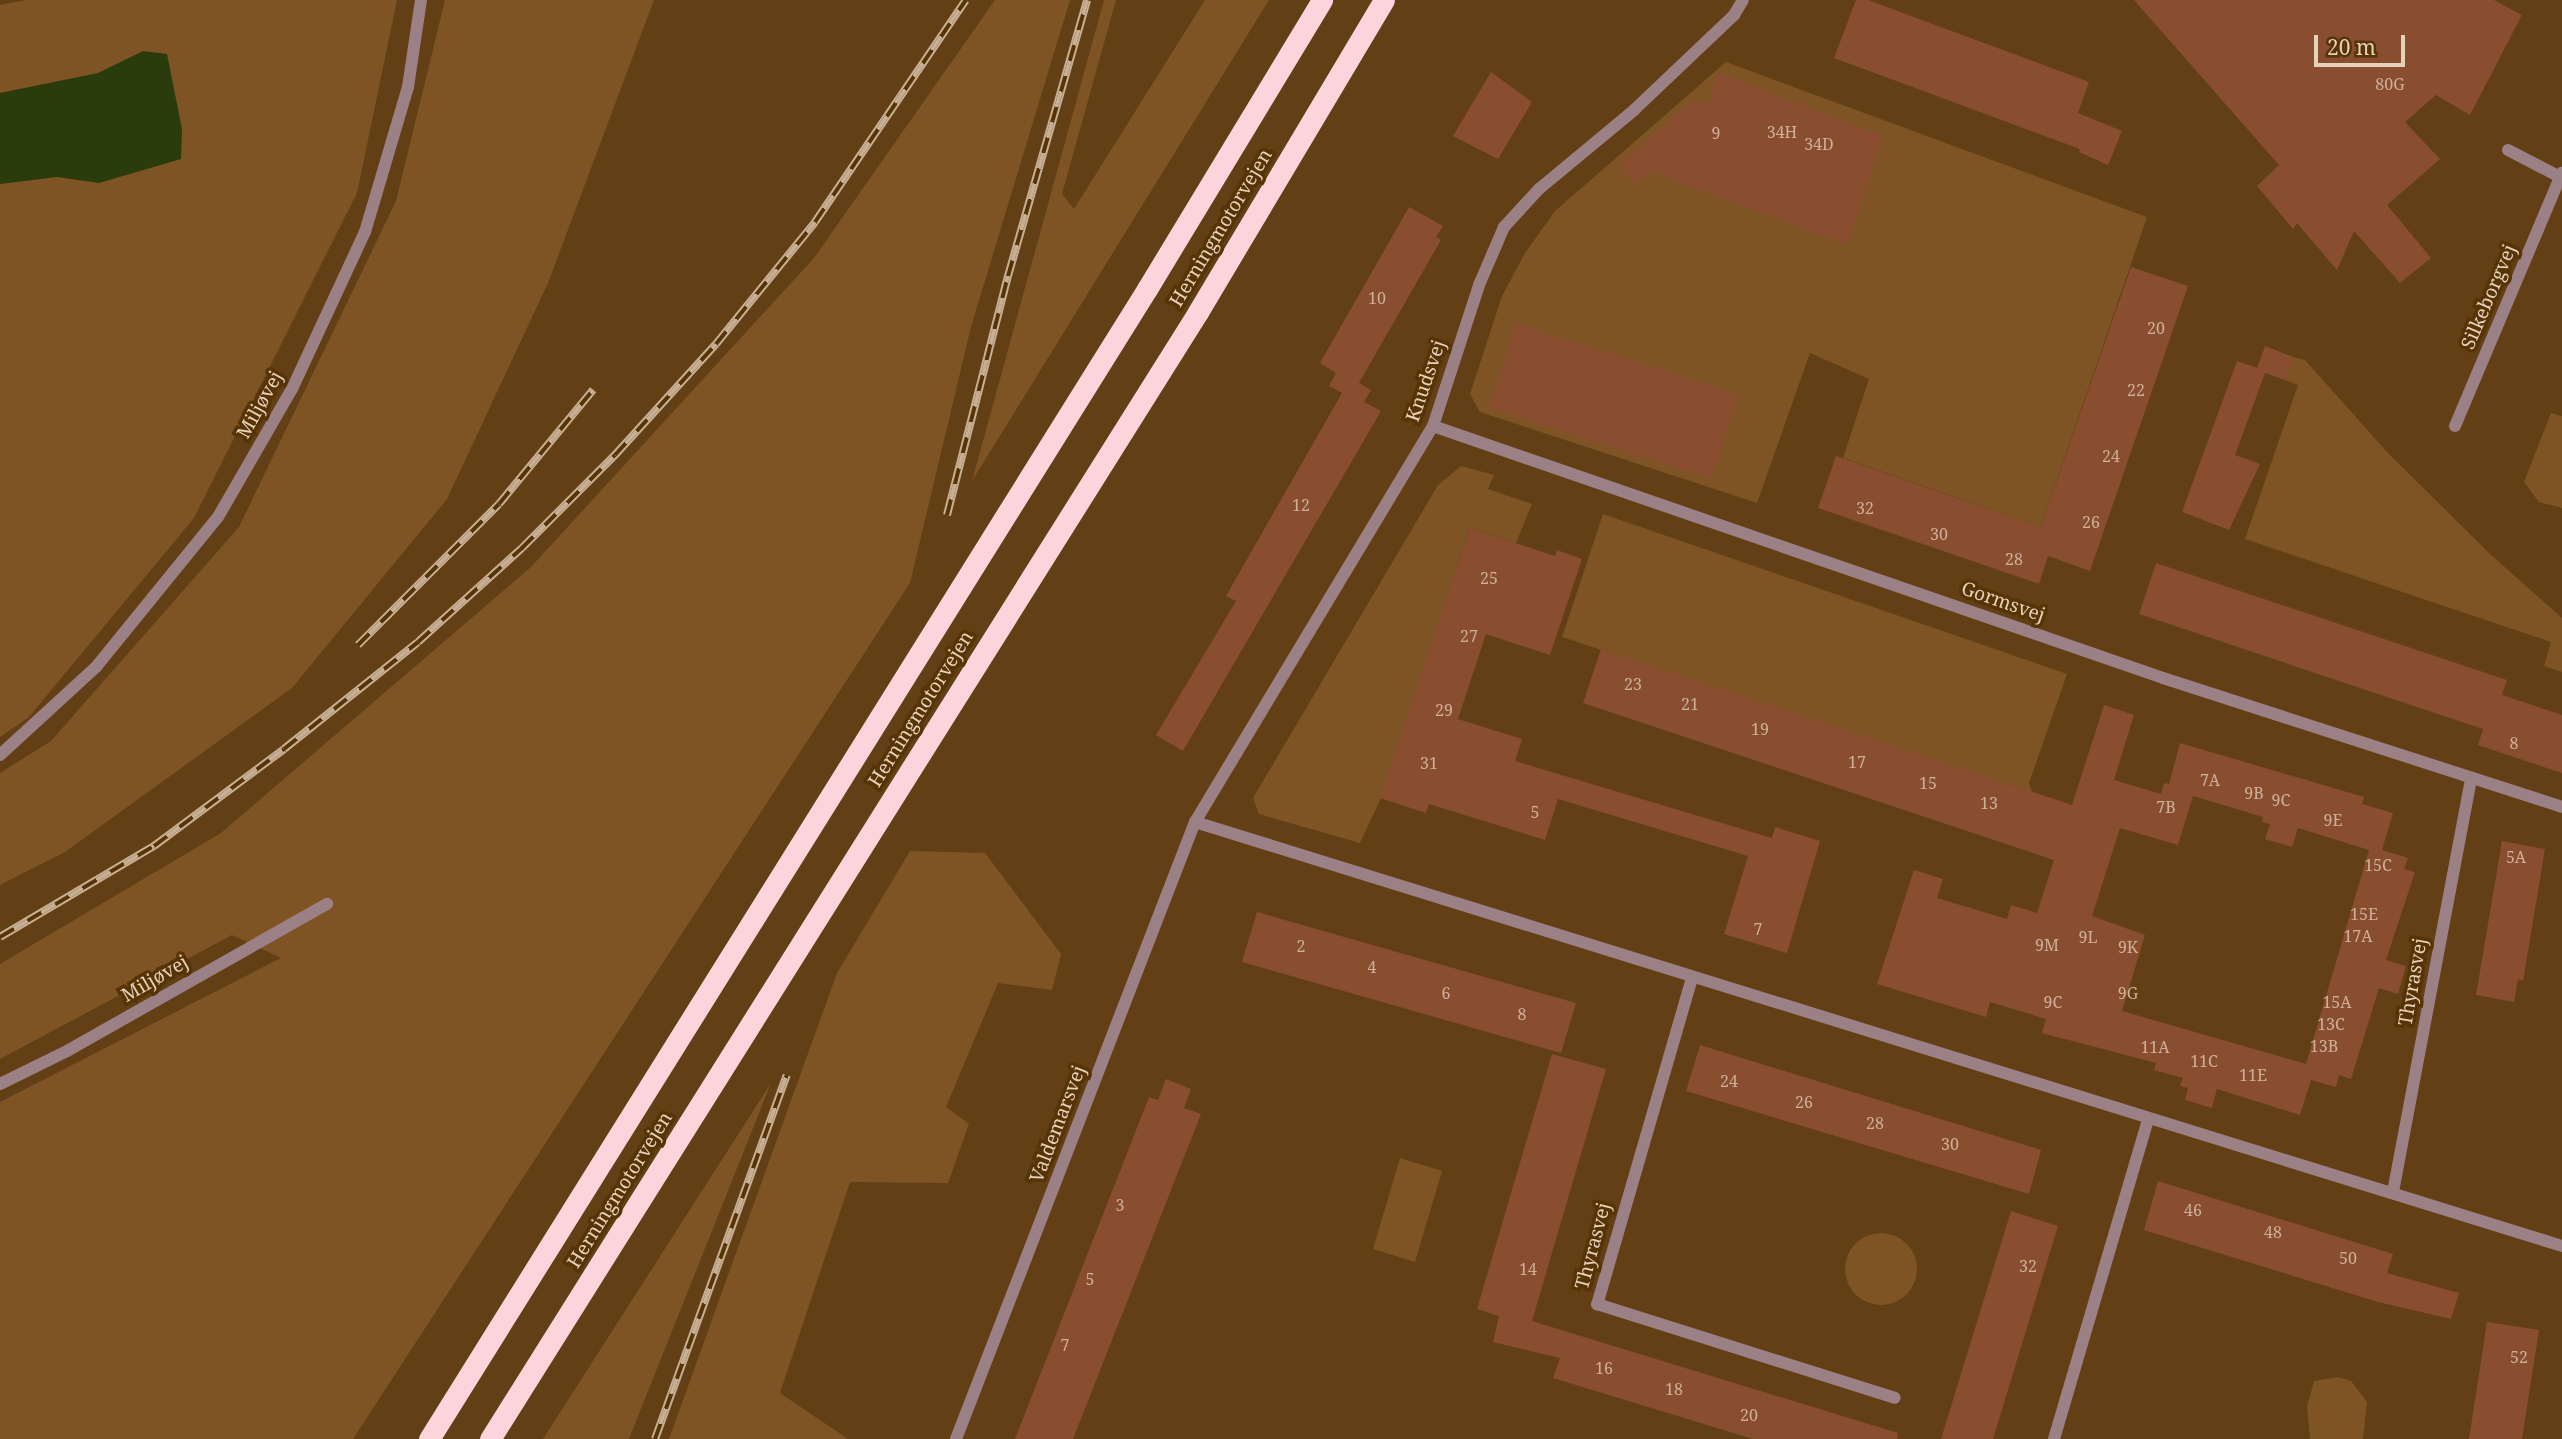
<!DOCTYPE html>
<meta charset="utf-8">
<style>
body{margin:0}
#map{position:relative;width:2562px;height:1439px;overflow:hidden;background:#623f14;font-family:"Noto Serif",serif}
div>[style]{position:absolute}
.green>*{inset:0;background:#7e5424}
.round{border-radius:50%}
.water>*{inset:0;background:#2a3b0c}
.building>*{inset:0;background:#894e30}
.minor>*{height:12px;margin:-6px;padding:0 6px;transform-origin:6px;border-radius:6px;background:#9b8085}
.highway>*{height:21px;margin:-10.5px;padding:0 10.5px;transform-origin:10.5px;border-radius:10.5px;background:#fcd4db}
.rail>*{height:8px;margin-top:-4px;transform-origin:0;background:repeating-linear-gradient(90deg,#573405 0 16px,#c7af94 0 32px);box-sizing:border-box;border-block:2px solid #c7af94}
span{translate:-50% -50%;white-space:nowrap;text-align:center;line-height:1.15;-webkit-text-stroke:7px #573405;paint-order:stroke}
.number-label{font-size:16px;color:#cfb098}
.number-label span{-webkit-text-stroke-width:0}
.street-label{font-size:19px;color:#e6d1bb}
.scale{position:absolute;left:2314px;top:35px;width:91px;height:32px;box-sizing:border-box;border:4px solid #e6d1bb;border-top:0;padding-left:9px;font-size:21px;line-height:24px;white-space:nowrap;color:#e6d1bb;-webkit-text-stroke:5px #573405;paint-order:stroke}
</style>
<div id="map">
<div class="green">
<i style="clip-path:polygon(26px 0,397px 0,357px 193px,194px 518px,29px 717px,0 737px,0 5px)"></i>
<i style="clip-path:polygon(445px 0,654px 0,548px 283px,447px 499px,292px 688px,65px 852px,0 885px,0 773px,51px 741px,239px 527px,396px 201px)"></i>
<i style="clip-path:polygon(995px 0,1070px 0,971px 327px,910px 583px,353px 1439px,0 1439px,0 1102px,281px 958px,232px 935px,0 1059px,0 964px,221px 833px,531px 567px,814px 258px)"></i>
<i style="clip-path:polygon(1104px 0,1116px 0,1062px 194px,1074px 209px,1205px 0,1269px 0,972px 481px)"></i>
<i style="clip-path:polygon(1726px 62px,2147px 217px,2041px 527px,1843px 458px,1869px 379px,1810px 353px,1757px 503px,1480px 412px,1470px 394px,1502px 296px,1525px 253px,1555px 211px)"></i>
<i style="clip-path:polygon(2293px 357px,2305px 360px,2387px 452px,2489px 553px,2562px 618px,2562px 672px,2544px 666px,2551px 642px,2245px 539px,2298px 385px,2285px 380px)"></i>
<i style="clip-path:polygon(2551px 413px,2562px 416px,2562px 508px,2539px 502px,2524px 482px)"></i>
<i style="clip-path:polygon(1461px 466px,1494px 475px,1488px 489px,1532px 504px,1516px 543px,1470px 528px,1381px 798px,1360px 843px,1259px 814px,1253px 798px,1438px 485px)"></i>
<i style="clip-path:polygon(1603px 514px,2067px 674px,2029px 783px,2032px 792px,1562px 637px)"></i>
<i style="clip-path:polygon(910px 851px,985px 853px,1061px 954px,1052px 990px,998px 983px,946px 1107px,969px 1124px,948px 1183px,850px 1182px,780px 1393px,848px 1439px,669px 1439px,837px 973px)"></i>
<i style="clip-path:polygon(771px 1083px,629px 1439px,543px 1439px)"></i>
<i style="clip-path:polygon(1400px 1158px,1442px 1171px,1415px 1262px,1373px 1249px)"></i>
<i class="round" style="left:1845px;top:1233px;width:72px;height:72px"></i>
<i style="clip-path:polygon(2338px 1377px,2351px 1381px,2367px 1402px,2363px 1439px,2310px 1439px,2307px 1406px,2314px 1381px)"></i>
</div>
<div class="water">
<i style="clip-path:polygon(143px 51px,167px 54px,182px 129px,181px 159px,99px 183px,57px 177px,0 184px,0 93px,98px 73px)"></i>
</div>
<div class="building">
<i style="clip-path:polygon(1856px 0,1868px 0,2089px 82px,2078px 113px,2122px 131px,2108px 165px,2079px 152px,2080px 149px,1834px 58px)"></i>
<i style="clip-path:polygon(2134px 0,2494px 0,2522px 15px,2470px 115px,2436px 95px,2405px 122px,2440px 159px,2387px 205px,2431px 258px,2400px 283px,2354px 231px,2337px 270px,2297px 223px,2293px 229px,2257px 186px,2279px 165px)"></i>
<i style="clip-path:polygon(1491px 72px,1532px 102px,1498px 159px,1453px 136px)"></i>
<i style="clip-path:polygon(1717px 72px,1883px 136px,1847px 245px,1651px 172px,1635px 186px,1620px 164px,1692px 100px,1709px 105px)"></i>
<i style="clip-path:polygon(1409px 207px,1443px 226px,1436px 237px,1441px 240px,1359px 383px,1371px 390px,1364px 402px,1381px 411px,1183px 751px,1156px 735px,1236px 601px,1226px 596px,1342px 393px,1329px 386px,1336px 373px,1320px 363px)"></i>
<i style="clip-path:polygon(2131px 267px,2188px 286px,2090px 571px,2048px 556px,2039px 584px,1818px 508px,1836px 456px,2041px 527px)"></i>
<i style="clip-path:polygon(1516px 323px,1739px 394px,1712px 479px,1489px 408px)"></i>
<i style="clip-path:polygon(2265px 346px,2293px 357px,2285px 380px,2265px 373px,2235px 455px,2260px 464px,2229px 530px,2182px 512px,2237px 361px,2257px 368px)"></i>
<i style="clip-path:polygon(1470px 528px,1555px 556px,1557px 550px,1582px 559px,1550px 655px,1486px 634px,1458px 719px,1522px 739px,1515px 761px,1772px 838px,1775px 827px,1820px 841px,1787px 953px,1724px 934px,1748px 856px,1558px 799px,1545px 840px,1429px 804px,1426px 813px,1380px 798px)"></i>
<i style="clip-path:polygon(2156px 563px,2507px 680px,2502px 695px,2562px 715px,2562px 773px,2478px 745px,2483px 729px,2139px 614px)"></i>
<i style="clip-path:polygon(evenodd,1601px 649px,2072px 805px,2104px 705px,2134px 715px,2114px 780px,2161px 794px,2164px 783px,2169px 784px,2180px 743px,2364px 797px,2362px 804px,2393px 813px,2382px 850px,2408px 858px,2404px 869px,2415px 872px,2386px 960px,2406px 966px,2398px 994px,2379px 988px,2351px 1079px,2339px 1075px,2336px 1087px,2311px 1080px,2300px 1115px,2217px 1089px,2212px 1108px,2185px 1100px,2188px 1088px,2180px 1086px,2183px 1078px,2154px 1070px,2156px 1063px,2042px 1033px,2046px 1019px,1990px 1002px,1986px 1017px,1877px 984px,1914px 870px,1943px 879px,1937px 898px,2007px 919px,2011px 905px,2037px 913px,2054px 860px,1583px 703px,1601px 649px,2193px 796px,2263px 817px,2262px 822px,2270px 824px,2265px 839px,2292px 847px,2298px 828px,2369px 850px,2306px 1064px,2122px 1011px,2145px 935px,2092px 916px,2120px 828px,2178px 845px,2193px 796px)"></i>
<i style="clip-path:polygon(2502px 841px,2545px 849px,2523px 981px,2518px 979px,2514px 1002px,2476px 995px)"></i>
<i style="clip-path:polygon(1257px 912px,1576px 1003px,1561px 1053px,1242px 962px)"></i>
<i style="clip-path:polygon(1700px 1045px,2041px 1150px,2029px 1194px,1686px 1091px)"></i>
<i style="clip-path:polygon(1552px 1054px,1606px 1069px,1532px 1321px,1898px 1433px,1897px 1439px,1753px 1439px,1553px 1378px,1560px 1358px,1493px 1342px,1499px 1316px,1477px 1309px)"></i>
<i style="clip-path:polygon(1166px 1079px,1191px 1089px,1184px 1108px,1201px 1114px,1073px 1439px,1015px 1439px,1149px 1097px,1158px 1100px)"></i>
<i style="clip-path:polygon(2158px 1181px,2393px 1254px,2387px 1273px,2459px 1293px,2451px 1319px,2378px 1302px,2144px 1230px)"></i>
<i style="clip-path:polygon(2011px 1211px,2058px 1226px,1993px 1439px,1941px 1439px)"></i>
<i style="clip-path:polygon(2487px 1322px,2539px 1330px,2522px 1439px,2469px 1439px)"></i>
</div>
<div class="minor">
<i style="left:2508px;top:150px;width:59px;rotate:27.4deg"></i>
<i style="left:1433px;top:426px;width:772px;rotate:19.04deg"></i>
<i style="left:2163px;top:678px;width:419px;rotate:17.9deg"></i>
<i style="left:2455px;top:426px;width:275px;rotate:-67.1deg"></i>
<i style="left:0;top:755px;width:130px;rotate:-42.5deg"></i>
<i style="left:96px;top:667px;width:193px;rotate:-50.9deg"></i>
<i style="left:218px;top:517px;width:148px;rotate:-60deg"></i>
<i style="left:292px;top:389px;width:173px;rotate:-65.1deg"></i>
<i style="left:365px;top:232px;width:151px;rotate:-73.5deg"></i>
<i style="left:408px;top:87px;width:88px;rotate:-81.5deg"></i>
<i style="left:1195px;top:822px;width:1431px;rotate:17.23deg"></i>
<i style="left:1692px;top:978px;width:340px;rotate:106.2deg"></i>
<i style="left:1597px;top:1304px;width:312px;rotate:17.5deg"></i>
<i style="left:0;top:1084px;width:75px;rotate:-26.2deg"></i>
<i style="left:67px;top:1051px;width:299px;rotate:-29.5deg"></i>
<i style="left:2393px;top:1192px;width:420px;rotate:-79.3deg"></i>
<i style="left:956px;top:1439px;width:662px;rotate:-68.83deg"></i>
<i style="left:1195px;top:822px;width:462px;rotate:-59deg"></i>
<i style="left:1433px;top:426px;width:148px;rotate:-71.9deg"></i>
<i style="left:1479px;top:285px;width:63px;rotate:-66.7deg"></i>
<i style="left:1504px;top:227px;width:52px;rotate:-47.4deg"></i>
<i style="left:1539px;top:189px;width:124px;rotate:-39.7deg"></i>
<i style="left:1634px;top:110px;width:138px;rotate:-43.5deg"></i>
<i style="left:1734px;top:15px;width:17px;rotate:-59deg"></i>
<i style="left:2054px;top:1439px;width:334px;rotate:-73.6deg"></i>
</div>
<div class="highway">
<i style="left:429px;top:1439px;width:1356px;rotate:-58.02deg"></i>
<i style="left:1147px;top:289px;width:338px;rotate:-58.8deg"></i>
<i style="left:490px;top:1439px;width:1331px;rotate:-57.86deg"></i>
<i style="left:1198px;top:312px;width:363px;rotate:-59.2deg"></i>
</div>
<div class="rail">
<i style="left:947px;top:515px;width:247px;rotate:-75.7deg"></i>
<i style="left:1008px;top:276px;width:287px;rotate:-74deg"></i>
<i style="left:358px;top:645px;width:199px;rotate:-45deg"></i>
<i style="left:499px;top:504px;width:148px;rotate:-50.5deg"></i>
<i style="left:0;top:937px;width:179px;rotate:-30.6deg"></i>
<i style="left:154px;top:846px;width:162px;rotate:-36.7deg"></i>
<i style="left:284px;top:749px;width:171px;rotate:-38.6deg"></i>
<i style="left:418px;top:642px;width:140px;rotate:-42.1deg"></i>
<i style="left:522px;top:548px;width:132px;rotate:-45deg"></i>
<i style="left:615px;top:455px;width:150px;rotate:-47.7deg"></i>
<i style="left:716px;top:344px;width:157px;rotate:-50.9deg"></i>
<i style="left:815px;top:222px;width:268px;rotate:-55.8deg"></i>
<i style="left:655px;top:1439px;width:387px;rotate:-70.1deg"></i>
</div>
<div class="number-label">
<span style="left:2390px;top:84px">80G</span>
<span style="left:1782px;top:132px">34H</span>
<span style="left:1716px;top:133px">9</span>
<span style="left:1819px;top:144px">34D</span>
<span style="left:1377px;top:298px">10</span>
<span style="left:2156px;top:328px">20</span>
<span style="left:2136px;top:390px">22</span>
<span style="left:2111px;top:456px">24</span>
<span style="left:1301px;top:505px">12</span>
<span style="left:1865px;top:508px">32</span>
<span style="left:2091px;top:522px">26</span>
<span style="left:1939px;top:534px">30</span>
<span style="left:2014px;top:559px">28</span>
<span style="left:1489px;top:578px">25</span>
<span style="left:1469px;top:636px">27</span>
<span style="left:1633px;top:684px">23</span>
<span style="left:1690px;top:704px">21</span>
<span style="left:1444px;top:710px">29</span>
<span style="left:1760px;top:729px">19</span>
<span style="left:2514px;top:743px">8</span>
<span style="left:1857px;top:762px">17</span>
<span style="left:1429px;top:763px">31</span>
<span style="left:2210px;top:780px">7A</span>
<span style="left:1928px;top:783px">15</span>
<span style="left:2254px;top:793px">9B</span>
<span style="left:2281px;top:800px">9C</span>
<span style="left:1989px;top:803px">13</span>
<span style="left:2166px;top:807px">7B</span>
<span style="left:1535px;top:812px">5</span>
<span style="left:2333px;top:820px">9E</span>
<span style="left:2516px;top:857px">5A</span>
<span style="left:2378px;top:865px">15C</span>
<span style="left:2364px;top:914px">15E</span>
<span style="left:1758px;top:929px">7</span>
<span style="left:2358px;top:936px">17A</span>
<span style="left:2088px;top:937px">9L</span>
<span style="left:2047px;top:945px">9M</span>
<span style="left:1301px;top:946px">2</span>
<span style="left:2128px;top:947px">9K</span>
<span style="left:1372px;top:967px">4</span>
<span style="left:1446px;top:993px">6</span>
<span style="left:2128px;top:993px">9G</span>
<span style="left:2053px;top:1002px">9C</span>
<span style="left:2337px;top:1002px">15A</span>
<span style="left:1522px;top:1014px">8</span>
<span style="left:2331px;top:1024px">13C</span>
<span style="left:2324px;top:1046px">13B</span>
<span style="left:2155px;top:1047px">11A</span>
<span style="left:2204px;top:1061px">11C</span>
<span style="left:2253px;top:1075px">11E</span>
<span style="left:1729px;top:1081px">24</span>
<span style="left:1804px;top:1102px">26</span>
<span style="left:1875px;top:1123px">28</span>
<span style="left:1950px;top:1144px">30</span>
<span style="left:1120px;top:1205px">3</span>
<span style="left:2193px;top:1210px">46</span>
<span style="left:2273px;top:1232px">48</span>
<span style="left:2348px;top:1258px">50</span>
<span style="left:2028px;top:1266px">32</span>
<span style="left:1528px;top:1269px">14</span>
<span style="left:1090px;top:1279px">5</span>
<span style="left:1065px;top:1345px">7</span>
<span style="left:2519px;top:1357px">52</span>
<span style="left:1604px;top:1368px">16</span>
<span style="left:1674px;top:1389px">18</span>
<span style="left:1749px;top:1415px">20</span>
</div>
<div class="street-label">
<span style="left:1221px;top:228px;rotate:-59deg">Herningmotorvejen</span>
<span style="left:2489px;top:297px;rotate:-67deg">Silkeborgvej</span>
<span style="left:1426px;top:381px;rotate:-71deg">Knudsvej</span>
<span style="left:260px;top:405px;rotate:-61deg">Miljøvej</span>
<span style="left:2003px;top:602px;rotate:19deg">Gormsvej</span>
<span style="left:921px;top:709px;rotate:-58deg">Herningmotorvejen</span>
<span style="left:155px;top:979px;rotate:-30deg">Miljøvej</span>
<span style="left:2413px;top:982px;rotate:-80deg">Thyrasvej</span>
<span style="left:1058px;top:1124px;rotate:-69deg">Valdemarsvej</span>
<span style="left:620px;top:1190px;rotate:-58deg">Herningmotorvejen</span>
<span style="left:1593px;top:1246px;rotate:-75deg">Thyrasvej</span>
</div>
<div class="scale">20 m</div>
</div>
